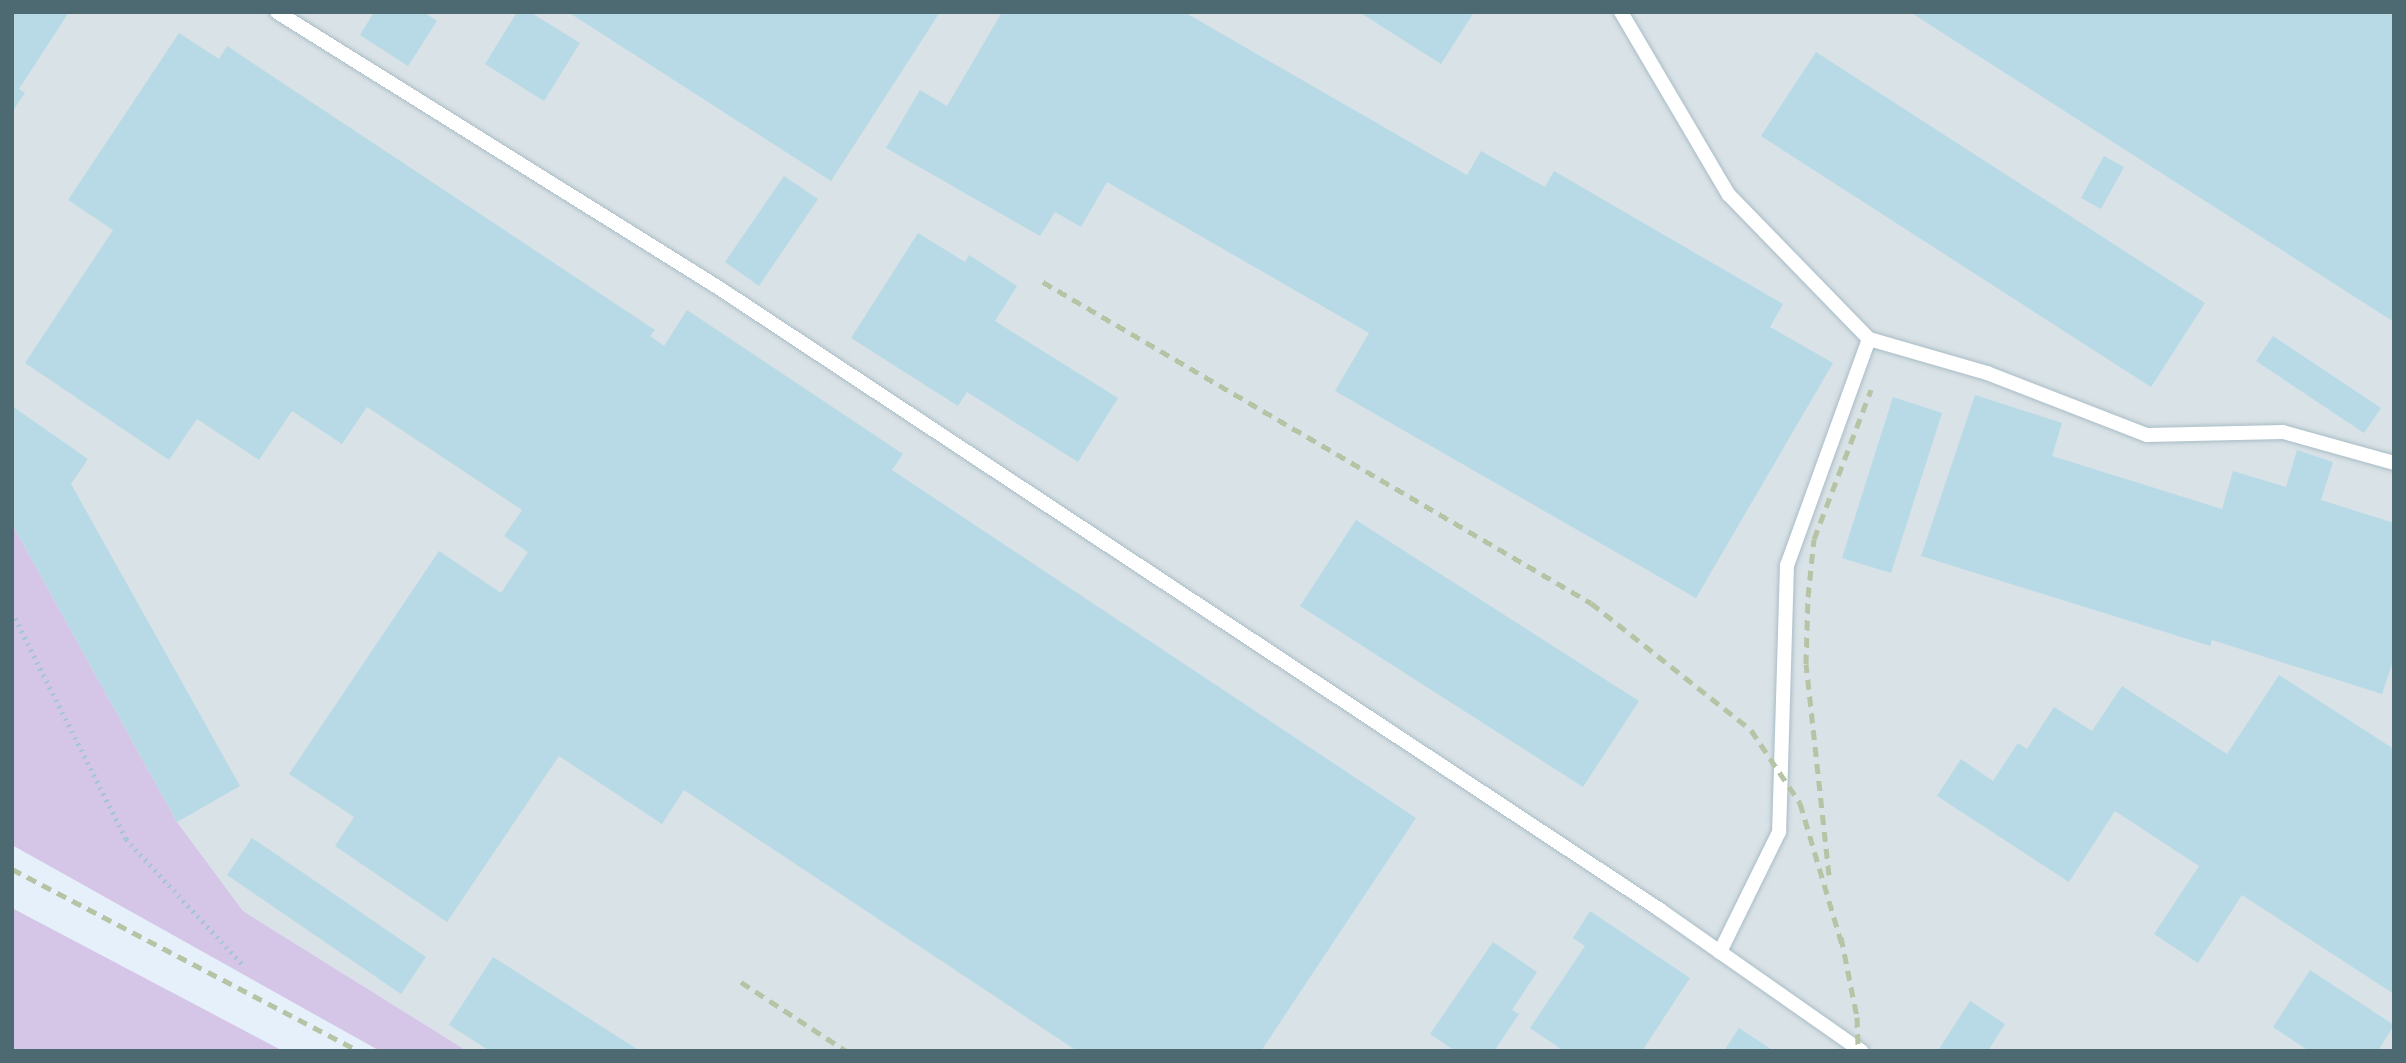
<!DOCTYPE html>
<style>
body{margin:0}
#map{position:relative;width:2406px;height:1063px;overflow:hidden;background:#e5f0fa;font-family:Ubuntu,sans-serif}
div>[style]{position:absolute}
.industrial>*{inset:0;background:#d9e2e6}
.green>*{inset:0;background:#d5c5e7}
.building>*{inset:0;background:#b8dae6}
.path>*{height:4.5px;margin-top:-2.25px;transform-origin:0;background:repeating-linear-gradient(90deg,#a3c6d2 0 2px,transparent 0 7px)}
.roads{filter:drop-shadow(0 0 2px #a8bcc6) drop-shadow(0 0 2px #a8bcc6)}
.service>*{height:14px;margin:-7px;padding:0 7px;transform-origin:7px;border-radius:7px;background:#fff}
.rail>*{height:5px;margin-top:-2.5px;transform-origin:0;background:repeating-linear-gradient(90deg,#b7c3a5 0 10px,transparent 0 17px)}
span{translate:-50% -50%;white-space:nowrap;text-align:center;line-height:1.15;-webkit-text-stroke:7px #ebf5fd;paint-order:stroke}
.frame{position:absolute;inset:0;border:14px solid #4d6971;pointer-events:none}
</style>
<div id="map">
<div class="industrial">
<i style="clip-path:polygon(12px 12px,2394px 12px,2394px 1051px,467px 1051px,243px 911px,177px 822px,12px 524px)"></i>
</div>
<div class="green">
<i style="clip-path:polygon(12px 524px,177px 822px,243px 911px,467px 1051px,380px 1051px,12px 845px)"></i>
<i style="clip-path:polygon(12px 908px,230px 1023px,283px 1051px,12px 1051px)"></i>
</div>
<div class="building">
<i style="clip-path:polygon(12px 12px,69px 12px,19px 89px,25px 93px,12px 112px)"></i>
<i style="clip-path:polygon(374px 12px,424px 12px,437px 21px,408px 66px,360px 35px)"></i>
<i style="clip-path:polygon(517px 12px,530px 12px,580px 43px,544px 101px,485px 64px)"></i>
<i style="clip-path:polygon(568px 12px,940px 12px,831px 181px)"></i>
<i style="clip-path:polygon(1002px 12px,1184px 12px,1467px 175px,1481px 151px,1545px 187px,1554px 171px,1783px 304px,1770px 327px,1833px 363px,1696px 598px,1335px 391px,1369px 333px,1107px 182px,1081px 227px,1055px 212px,1040px 236px,886px 148px,920px 90px,947px 106px)"></i>
<i style="clip-path:polygon(1359px 12px,1474px 12px,1441px 64px)"></i>
<i style="clip-path:polygon(1910px 12px,2394px 12px,2394px 322px)"></i>
<i style="clip-path:polygon(179px 33px,219px 59px,227px 46px,655px 330px,650px 336px,664px 346px,687px 310px,903px 454px,892px 470px,1416px 818px,1261px 1051px,1077px 1051px,684px 790px,662px 824px,559px 756px,447px 922px,335px 846px,354px 817px,289px 774px,439px 551px,501px 593px,528px 552px,504px 536px,522px 510px,367px 407px,342px 444px,292px 411px,259px 460px,197px 419px,169px 460px,25px 363px,113px 230px,68px 200px)"></i>
<i style="clip-path:polygon(1816px 52px,2205px 303px,2151px 387px,1761px 136px)"></i>
<i style="clip-path:polygon(2104px 156px,2124px 167px,2101px 209px,2081px 198px)"></i>
<i style="clip-path:polygon(784px 176px,818px 199px,759px 286px,725px 262px)"></i>
<i style="clip-path:polygon(918px 233px,965px 262px,969px 255px,1017px 286px,995px 321px,1118px 398px,1078px 462px,967px 392px,958px 406px,851px 338px)"></i>
<i style="clip-path:polygon(2273px 336px,2381px 408px,2364px 433px,2256px 361px)"></i>
<i style="clip-path:polygon(1975px 395px,2062px 423px,2052px 456px,2222px 509px,2233px 471px,2286px 487px,2297px 450px,2333px 462px,2321px 500px,2394px 523px,2394px 658px,2382px 694px,2212px 640px,2210px 646px,1921px 556px)"></i>
<i style="clip-path:polygon(1893px 397px,1942px 413px,1891px 573px,1842px 558px)"></i>
<i style="clip-path:polygon(12px 406px,88px 459px,71px 484px,240px 786px,177px 822px,12px 524px)"></i>
<i style="clip-path:polygon(1356px 520px,1639px 701px,1583px 787px,1300px 606px)"></i>
<i style="clip-path:polygon(2279px 675px,2394px 749px,2394px 994px,2242px 895px,2198px 963px,2154px 934px,2199px 866px,2115px 811px,2069px 882px,1937px 796px,1961px 759px,1993px 781px,2018px 743px,2027px 749px,2054px 707px,2092px 731px,2122px 686px,2227px 754px)"></i>
<i style="clip-path:polygon(252px 838px,426px 957px,401px 994px,227px 875px)"></i>
<i style="clip-path:polygon(1590px 911px,1690px 978px,1642px 1051px,1564px 1051px,1530px 1028px,1585px 946px,1573px 938px)"></i>
<i style="clip-path:polygon(1493px 942px,1537px 972px,1512px 1010px,1519px 1014px,1494px 1051px,1455px 1051px,1430px 1034px)"></i>
<i style="clip-path:polygon(493px 957px,640px 1051px,490px 1051px,449px 1025px)"></i>
<i style="clip-path:polygon(2310px 970px,2394px 1025px,2378px 1051px,2309px 1051px,2273px 1027px)"></i>
<i style="clip-path:polygon(1970px 1001px,2005px 1024px,1988px 1051px,1942px 1051px,1939px 1049px)"></i>
<i style="clip-path:polygon(1739px 1028px,1774px 1051px,1724px 1051px)"></i>
</div>
<div class="path">
<i style="left:12px;top:612px;width:254px;rotate:63.3deg"></i>
<i style="left:126px;top:839px;width:172px;rotate:47.1deg"></i>
</div>
<div class="roads">
<div class="service">
<i style="left:277px;top:12px;width:521px;rotate:31.98deg"></i>
<i style="left:719px;top:288px;width:1128px;rotate:33.46deg"></i>
<i style="left:1660px;top:910px;width:246px;rotate:35deg"></i>
<i style="left:1621px;top:12px;width:212px;rotate:59.5deg"></i>
<i style="left:1729px;top:195px;width:201px;rotate:45.8deg"></i>
<i style="left:1869px;top:339px;width:240px;rotate:109.9deg"></i>
<i style="left:1787px;top:565px;width:267px;rotate:91.7deg"></i>
<i style="left:1779px;top:832px;width:134px;rotate:116.2deg"></i>
<i style="left:1869px;top:339px;width:123px;rotate:16.1deg"></i>
<i style="left:1987px;top:373px;width:172px;rotate:21.2deg"></i>
<i style="left:2147px;top:435px;width:136px;rotate:-1.3deg"></i>
<i style="left:2283px;top:432px;width:115px;rotate:15.6deg"></i>
</div>
</div>
<div class="rail">
<i style="left:1043px;top:282px;width:635px;rotate:30.36deg"></i>
<i style="left:1591px;top:603px;width:204px;rotate:38.4deg"></i>
<i style="left:1751px;top:730px;width:88px;rotate:56.1deg"></i>
<i style="left:1800px;top:803px;width:148px;rotate:73.5deg"></i>
<i style="left:12px;top:869px;width:391px;rotate:27.7deg"></i>
<i style="left:1829px;top:875px;width:212px;rotate:-96.2deg"></i>
<i style="left:1806px;top:664px;width:67px;rotate:-88.3deg"></i>
<i style="left:1808px;top:597px;width:58px;rotate:-84.1deg"></i>
<i style="left:1814px;top:539px;width:160px;rotate:-69.1deg"></i>
<i style="left:1841px;top:937px;width:82px;rotate:78.7deg"></i>
<i style="left:1857px;top:1017px;width:34px;rotate:88deg"></i>
<i style="left:741px;top:982px;width:126px;rotate:33.3deg"></i>
</div>
<div class="frame"></div>
</div>
